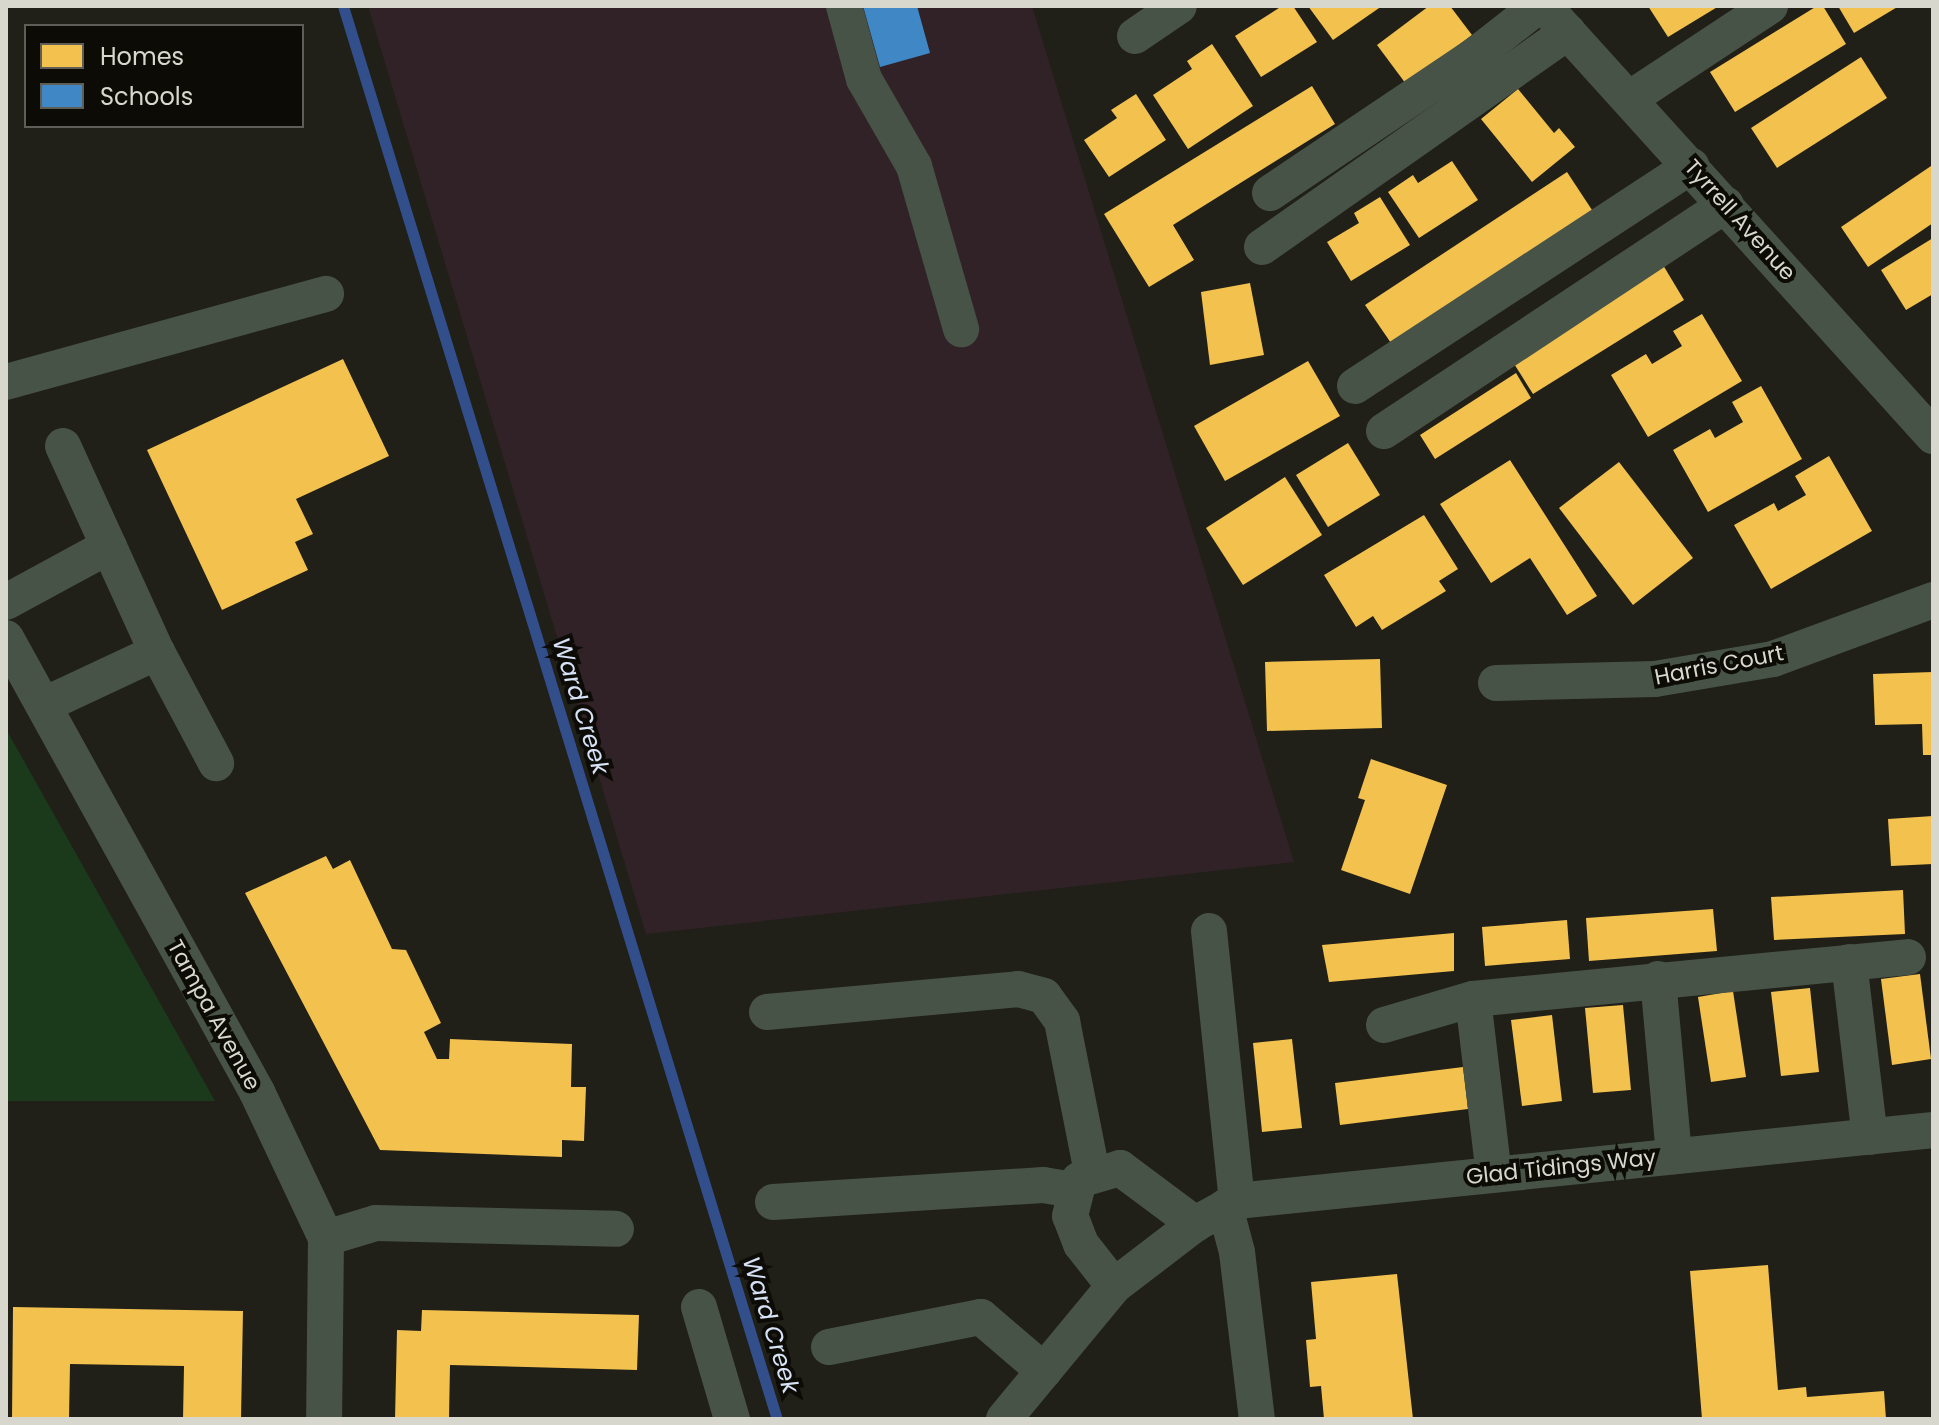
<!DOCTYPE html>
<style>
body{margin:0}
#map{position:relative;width:1939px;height:1425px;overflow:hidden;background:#201f18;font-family:Poppins,sans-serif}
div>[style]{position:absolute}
.education>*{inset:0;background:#312228}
.green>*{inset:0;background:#1b3a1c}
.homes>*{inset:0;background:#f2c14e}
.schools>*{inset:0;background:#3f88c5}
.stream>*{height:11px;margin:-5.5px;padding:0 5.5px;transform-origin:5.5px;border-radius:5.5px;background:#324f8c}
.minor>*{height:36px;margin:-18px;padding:0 18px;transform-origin:18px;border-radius:18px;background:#475347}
span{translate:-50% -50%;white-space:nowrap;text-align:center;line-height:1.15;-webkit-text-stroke:8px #0c0b06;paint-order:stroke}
.street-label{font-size:22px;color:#d8d7ce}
.water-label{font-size:24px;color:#d8e2f6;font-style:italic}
.frame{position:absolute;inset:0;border:8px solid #d8d7ce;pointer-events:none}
.legend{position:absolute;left:24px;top:24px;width:280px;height:104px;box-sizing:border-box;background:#0c0b06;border:2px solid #5e5d56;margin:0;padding:10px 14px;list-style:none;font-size:24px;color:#d8d7ce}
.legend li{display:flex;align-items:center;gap:16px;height:40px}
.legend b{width:40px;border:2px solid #5e5d56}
</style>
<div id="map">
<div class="education">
<i style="clip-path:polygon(368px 6px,1032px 6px,1294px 862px,646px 934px)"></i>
</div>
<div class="green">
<i style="clip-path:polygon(6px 729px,215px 1101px,216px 1101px,6px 1101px)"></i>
</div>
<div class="homes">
<i style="clip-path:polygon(1282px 6px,1293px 6px,1317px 42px,1261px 77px,1235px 36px)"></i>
<i style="clip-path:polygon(1308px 6px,1382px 6px,1333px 40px)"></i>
<i style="clip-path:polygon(1429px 6px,1450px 6px,1472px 35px,1406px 84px,1377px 45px)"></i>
<i style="clip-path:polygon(1648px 6px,1719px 6px,1668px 37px)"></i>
<i style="clip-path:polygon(1817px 6px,1823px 6px,1846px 44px,1735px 112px,1710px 72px)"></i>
<i style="clip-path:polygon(1838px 6px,1899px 6px,1854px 33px)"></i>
<i style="clip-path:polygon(1212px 44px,1253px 106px,1188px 149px,1153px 95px,1192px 69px,1187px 61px)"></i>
<i style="clip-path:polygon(1861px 57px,1887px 98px,1777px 168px,1751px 128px)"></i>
<i style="clip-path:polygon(1312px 86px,1335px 124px,1173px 225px,1194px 260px,1149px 287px,1104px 214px)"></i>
<i style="clip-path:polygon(1518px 89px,1554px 133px,1559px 128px,1575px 147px,1532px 182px,1481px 119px)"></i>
<i style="clip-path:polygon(1136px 94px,1166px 140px,1109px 177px,1084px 140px,1117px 118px,1111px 110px)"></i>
<i style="clip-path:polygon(1452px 161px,1478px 200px,1419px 238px,1388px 192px,1413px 175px,1418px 183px)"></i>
<i style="clip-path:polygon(1931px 166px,1933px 223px,1868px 267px,1841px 227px)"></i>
<i style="clip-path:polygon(1567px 172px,1594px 213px,1393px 346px,1365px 305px)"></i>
<i style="clip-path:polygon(1380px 197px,1410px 245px,1351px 281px,1327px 242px,1359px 223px,1354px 213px)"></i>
<i style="clip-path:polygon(1933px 238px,1933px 294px,1906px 310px,1881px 270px)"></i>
<i style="clip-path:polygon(1663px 265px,1684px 300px,1533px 394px,1511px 359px)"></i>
<i style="clip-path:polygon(1250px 283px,1264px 355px,1210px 365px,1201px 292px)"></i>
<i style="clip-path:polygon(1702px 314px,1742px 381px,1648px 437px,1611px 375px,1646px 354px,1652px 364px,1682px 346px,1673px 331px)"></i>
<i style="clip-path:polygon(343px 359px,389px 456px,296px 499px,313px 534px,295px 542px,308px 570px,222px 610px,147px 450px)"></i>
<i style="clip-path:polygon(1308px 361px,1340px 416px,1225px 481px,1194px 426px)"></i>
<i style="clip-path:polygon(1516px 373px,1531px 398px,1435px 459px,1420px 435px)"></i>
<i style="clip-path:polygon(1761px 386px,1802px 459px,1708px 512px,1673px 450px,1710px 429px,1715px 438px,1743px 422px,1732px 402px)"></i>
<i style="clip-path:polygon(1348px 443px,1380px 495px,1328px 527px,1296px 475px)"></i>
<i style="clip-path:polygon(1829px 456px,1872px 531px,1771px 589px,1734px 525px,1774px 503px,1778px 511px,1806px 495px,1795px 476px)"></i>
<i style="clip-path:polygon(1510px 460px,1597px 596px,1567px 615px,1530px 558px,1491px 583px,1440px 504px)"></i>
<i style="clip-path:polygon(1619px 462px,1693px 558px,1633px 605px,1559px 508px)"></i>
<i style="clip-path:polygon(1285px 477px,1322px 535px,1243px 585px,1206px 528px)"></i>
<i style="clip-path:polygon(1424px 515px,1458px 569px,1439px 581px,1446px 591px,1382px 630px,1373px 616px,1356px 627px,1324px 575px)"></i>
<i style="clip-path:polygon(1380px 659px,1382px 728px,1267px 731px,1265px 662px)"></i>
<i style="clip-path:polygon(1933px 672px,1933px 755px,1923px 755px,1922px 724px,1875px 725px,1873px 674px)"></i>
<i style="clip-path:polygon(1371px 759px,1447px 785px,1410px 894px,1341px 870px,1365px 800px,1358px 798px)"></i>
<i style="clip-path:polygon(1933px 816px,1933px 864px,1891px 866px,1888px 819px)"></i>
<i style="clip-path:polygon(326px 856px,333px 869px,350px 860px,392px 949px,406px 950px,441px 1023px,424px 1032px,437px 1059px,449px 1059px,450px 1039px,572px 1044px,571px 1087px,586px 1087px,584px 1141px,562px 1140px,562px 1157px,380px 1150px,245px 893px)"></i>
<i style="clip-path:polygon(1903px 890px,1905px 934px,1774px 940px,1771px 897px)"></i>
<i style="clip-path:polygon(1713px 909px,1717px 951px,1589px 961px,1586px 918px)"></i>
<i style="clip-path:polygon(1567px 920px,1570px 959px,1485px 966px,1482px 927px)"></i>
<i style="clip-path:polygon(1454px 933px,1454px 971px,1329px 982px,1322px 945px)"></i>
<i style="clip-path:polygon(1920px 974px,1931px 1059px,1892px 1065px,1881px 979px)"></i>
<i style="clip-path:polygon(1810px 988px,1819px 1072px,1781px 1076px,1771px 992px)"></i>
<i style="clip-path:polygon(1733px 991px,1746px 1077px,1711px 1082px,1698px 997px)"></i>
<i style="clip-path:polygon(1623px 1005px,1631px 1090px,1593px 1093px,1585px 1008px)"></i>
<i style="clip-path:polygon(1552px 1015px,1562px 1101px,1522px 1106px,1511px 1020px)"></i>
<i style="clip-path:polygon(1292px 1039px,1302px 1128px,1262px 1132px,1253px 1043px)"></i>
<i style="clip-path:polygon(1463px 1067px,1468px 1109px,1340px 1125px,1335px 1083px)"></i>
<i style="clip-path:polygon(1768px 1265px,1778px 1390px,1806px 1387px,1807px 1397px,1884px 1391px,1886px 1419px,1702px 1419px,1690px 1271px)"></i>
<i style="clip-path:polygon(1397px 1274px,1413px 1419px,1324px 1419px,1321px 1386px,1310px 1387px,1306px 1340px,1316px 1339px,1311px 1282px)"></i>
<i style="clip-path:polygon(13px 1307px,243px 1311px,241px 1419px,183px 1419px,184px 1366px,70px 1364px,69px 1419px,12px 1419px)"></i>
<i style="clip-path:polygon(422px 1310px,639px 1315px,637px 1370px,450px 1365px,449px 1419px,395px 1419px,397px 1330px,421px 1331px)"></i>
</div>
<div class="schools">
<i style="clip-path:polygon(863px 6px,917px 6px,930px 53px,880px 67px)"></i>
</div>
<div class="stream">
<i style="left:343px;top:6px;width:1478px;rotate:72.93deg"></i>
</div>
<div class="minor">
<i style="left:844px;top:6px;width:76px;rotate:74.7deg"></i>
<i style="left:864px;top:79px;width:100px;rotate:60.1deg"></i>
<i style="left:914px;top:166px;width:170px;rotate:73.9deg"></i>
<i style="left:1544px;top:6px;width:580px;rotate:47.87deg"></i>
<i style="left:1135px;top:36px;width:53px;rotate:-34.3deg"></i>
<i style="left:1629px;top:99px;width:169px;rotate:-33.4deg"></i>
<i style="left:1270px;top:193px;width:249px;rotate:-33.9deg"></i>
<i style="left:1477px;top:54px;width:78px;rotate:-38.2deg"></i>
<i style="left:1262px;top:247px;width:374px;rotate:-35.1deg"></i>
<i style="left:6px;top:382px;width:332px;rotate:-15.4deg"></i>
<i style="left:1355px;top:386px;width:402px;rotate:-33.2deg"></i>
<i style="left:1384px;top:431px;width:410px;rotate:-33.5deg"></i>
<i style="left:63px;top:446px;width:226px;rotate:65.5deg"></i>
<i style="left:6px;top:602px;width:117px;rotate:-28.5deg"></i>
<i style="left:6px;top:638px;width:519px;rotate:61.06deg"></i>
<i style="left:257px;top:1092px;width:161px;rotate:64.7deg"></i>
<i style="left:326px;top:1238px;width:181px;rotate:90.6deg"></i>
<i style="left:1496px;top:683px;width:159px;rotate:-1.4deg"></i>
<i style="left:1655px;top:679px;width:120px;rotate:-9.6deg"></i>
<i style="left:1773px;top:659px;width:171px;rotate:-20.2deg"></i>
<i style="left:44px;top:705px;width:125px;rotate:-25.1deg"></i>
<i style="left:157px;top:652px;width:126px;rotate:62deg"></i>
<i style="left:1209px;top:931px;width:271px;rotate:84.1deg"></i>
<i style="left:1849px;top:962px;width:176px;rotate:83.2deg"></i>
<i style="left:1658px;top:979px;width:178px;rotate:84.8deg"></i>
<i style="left:1473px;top:999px;width:176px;rotate:83.2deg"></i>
<i style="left:767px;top:1012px;width:252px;rotate:-5.2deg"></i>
<i style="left:1018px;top:989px;width:27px;rotate:15deg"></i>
<i style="left:1044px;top:996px;width:31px;rotate:54deg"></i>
<i style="left:1062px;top:1021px;width:155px;rotate:78.8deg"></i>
<i style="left:1384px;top:1025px;width:93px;rotate:-16.3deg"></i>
<i style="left:1473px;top:999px;width:437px;rotate:-5.5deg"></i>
<i style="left:773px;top:1202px;width:271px;rotate:-3.6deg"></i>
<i style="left:1043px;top:1185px;width:30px;rotate:9deg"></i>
<i style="left:1225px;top:1207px;width:47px;rotate:75.1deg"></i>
<i style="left:1237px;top:1252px;width:168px;rotate:83.2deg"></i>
<i style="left:326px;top:1238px;width:52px;rotate:-16.7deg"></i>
<i style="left:376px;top:1223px;width:240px;rotate:1.4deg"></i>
<i style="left:1114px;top:1286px;width:53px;rotate:-128.2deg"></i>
<i style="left:1081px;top:1244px;width:30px;rotate:-111deg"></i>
<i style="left:1070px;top:1216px;width:37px;rotate:-76deg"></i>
<i style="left:1079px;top:1180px;width:43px;rotate:-16.3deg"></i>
<i style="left:1120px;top:1168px;width:94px;rotate:36.7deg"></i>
<i style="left:699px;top:1307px;width:117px;rotate:73.6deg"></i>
<i style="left:829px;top:1347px;width:155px;rotate:-11.2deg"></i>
<i style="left:981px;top:1317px;width:83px;rotate:40.6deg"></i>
<i style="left:1004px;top:1419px;width:173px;rotate:-50.4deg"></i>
<i style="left:1114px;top:1286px;width:102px;rotate:-37.4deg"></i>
<i style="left:1195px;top:1224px;width:48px;rotate:-28.7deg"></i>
<i style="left:1237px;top:1201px;width:700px;rotate:-5.82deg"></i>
</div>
<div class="street-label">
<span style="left:1740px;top:220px;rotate:48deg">Tyrrell Avenue</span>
<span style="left:1719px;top:665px;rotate:-11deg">Harris Court</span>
<span style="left:214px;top:1015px;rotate:61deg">Tampa Avenue</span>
<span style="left:1561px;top:1167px;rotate:-6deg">Glad Tidings Way</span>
</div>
<div class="water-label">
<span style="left:581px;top:706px;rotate:73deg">Ward Creek</span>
<span style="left:771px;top:1325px;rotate:73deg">Ward Creek</span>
</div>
<div class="frame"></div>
<ul class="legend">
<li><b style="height:22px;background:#f2c14e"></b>Homes</li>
<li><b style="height:22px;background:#3f88c5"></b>Schools</li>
</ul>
</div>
